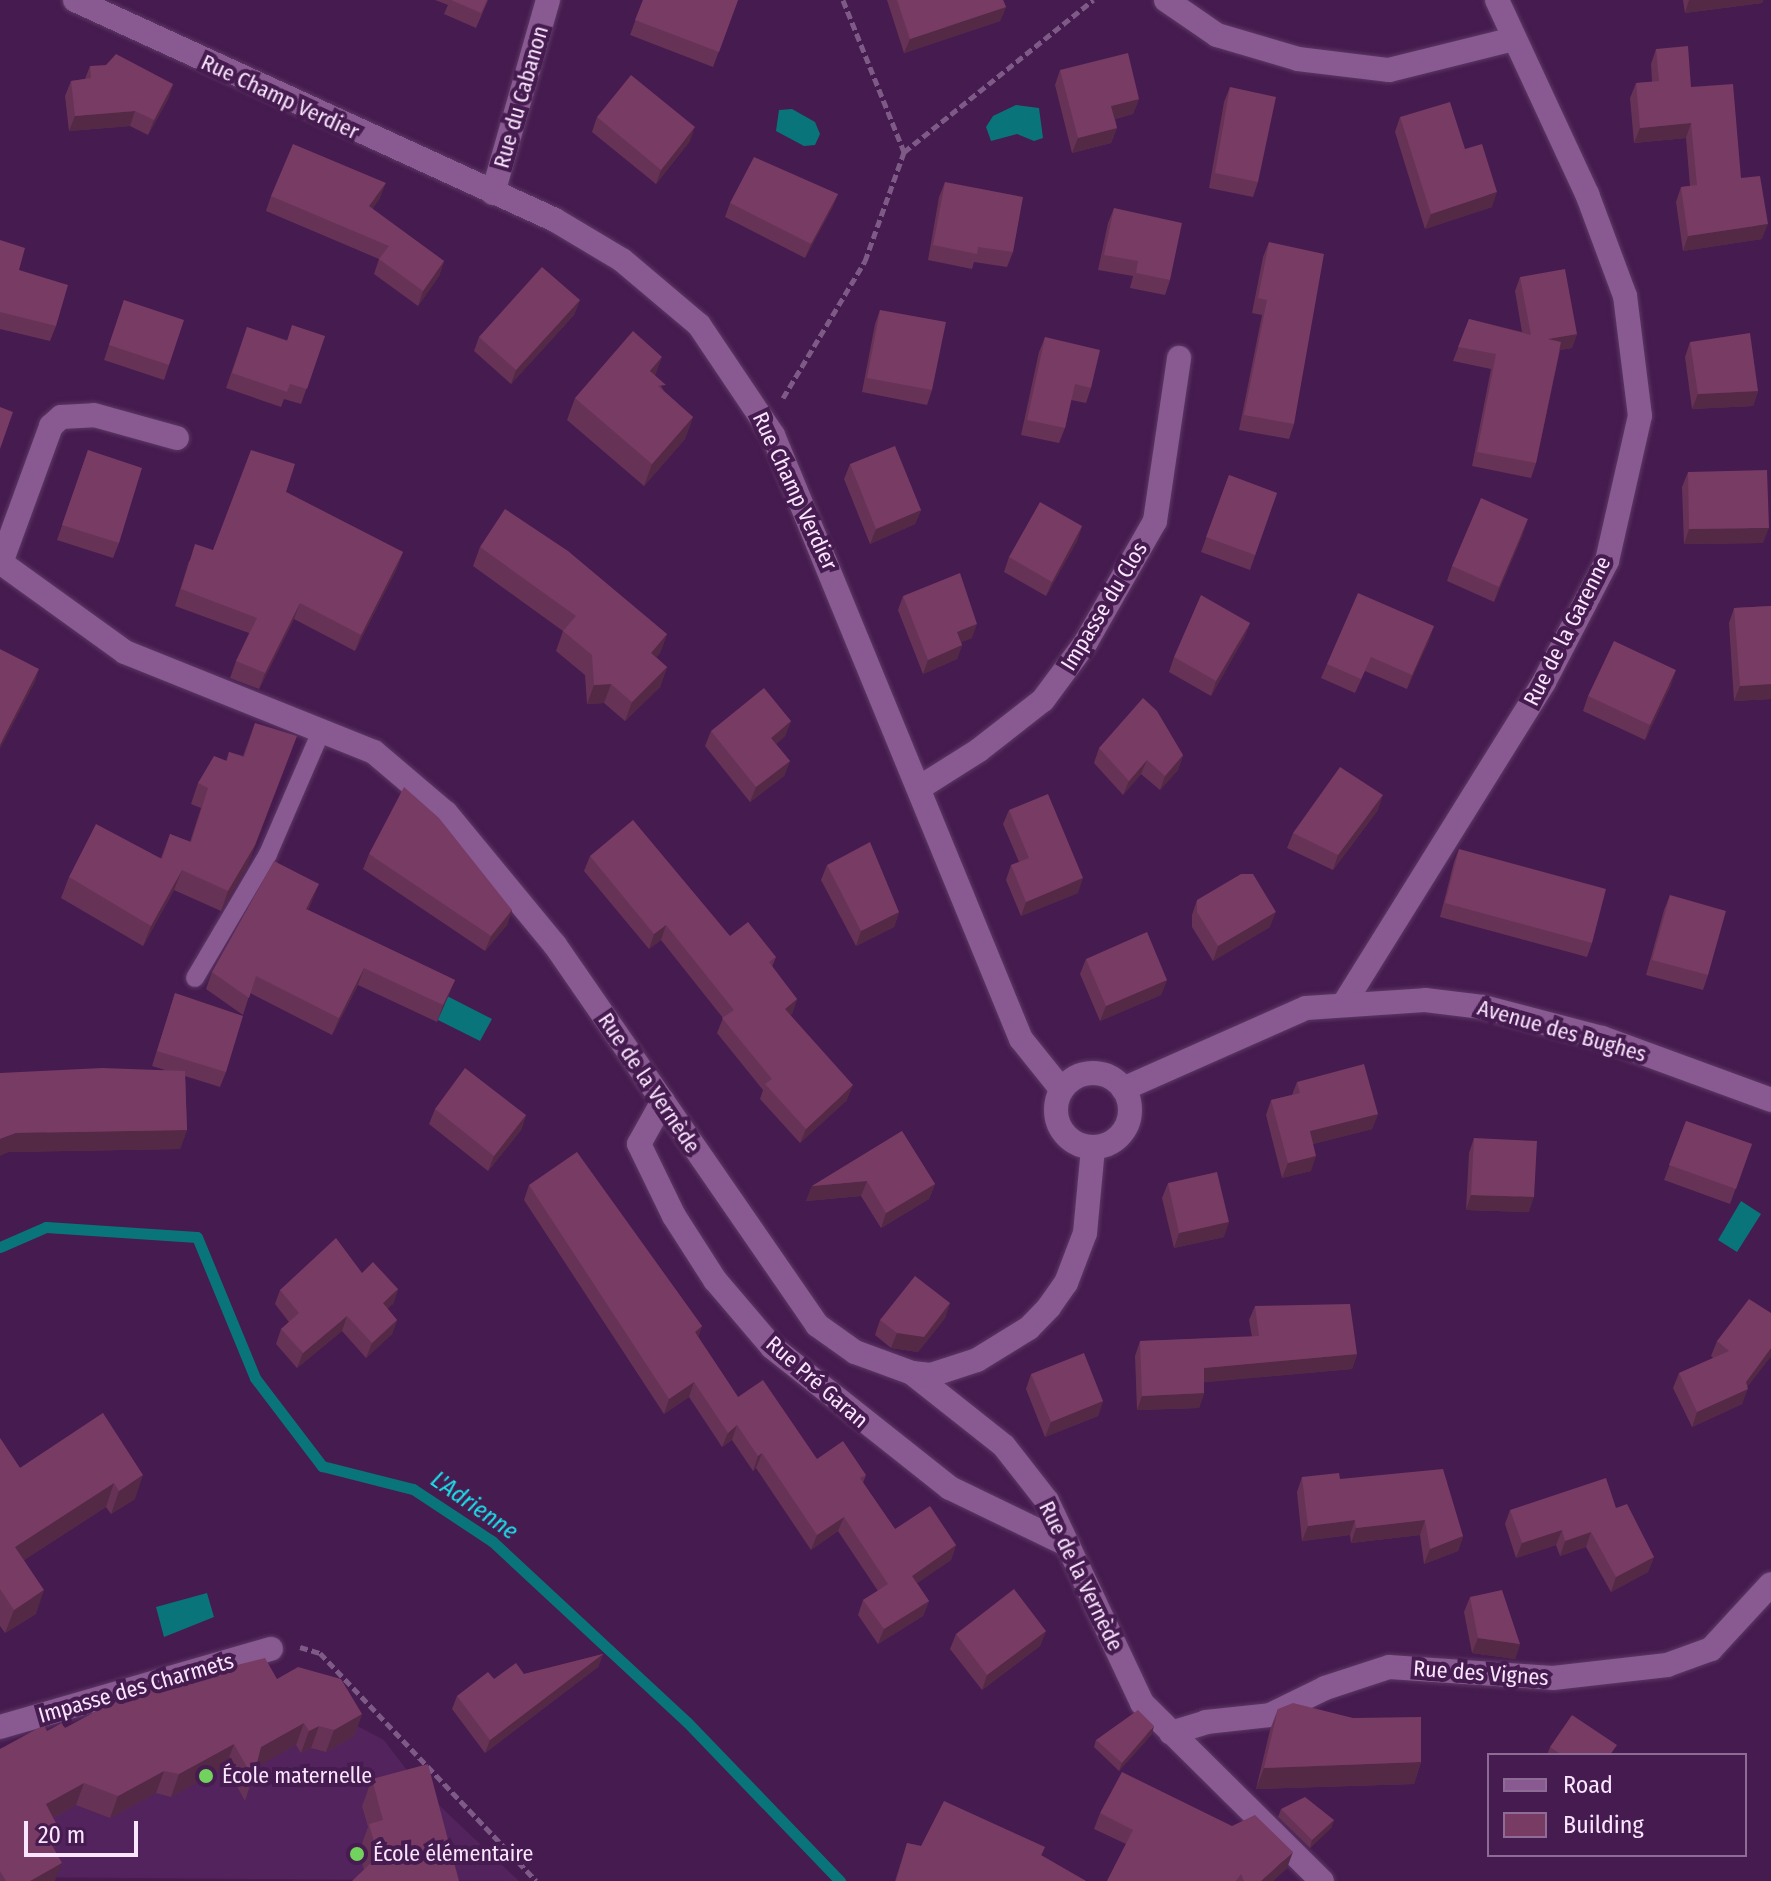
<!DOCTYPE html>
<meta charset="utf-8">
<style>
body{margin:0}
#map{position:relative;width:1771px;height:1881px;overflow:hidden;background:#461b4f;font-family:"Fira Sans Condensed",sans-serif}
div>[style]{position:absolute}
.built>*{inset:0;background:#52235c}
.water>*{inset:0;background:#09757b}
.stream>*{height:11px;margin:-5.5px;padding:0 5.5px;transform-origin:5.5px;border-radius:5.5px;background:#09757b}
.path>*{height:5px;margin-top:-2.5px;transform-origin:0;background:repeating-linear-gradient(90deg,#7e5a86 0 8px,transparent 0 12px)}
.roads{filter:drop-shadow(0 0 2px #5c3864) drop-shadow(0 0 2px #5c3864)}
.lane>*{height:18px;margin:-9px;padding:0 9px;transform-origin:9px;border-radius:9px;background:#885a91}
.street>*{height:24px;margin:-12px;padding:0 12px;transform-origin:12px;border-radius:12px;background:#885a91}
.street>.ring{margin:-12px;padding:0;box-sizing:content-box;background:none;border:24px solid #885a91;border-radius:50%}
.wall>*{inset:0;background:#663356}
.shaded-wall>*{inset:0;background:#532946}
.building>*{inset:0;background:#773b64}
.dots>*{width:22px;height:22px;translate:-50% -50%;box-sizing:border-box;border:4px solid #461b4f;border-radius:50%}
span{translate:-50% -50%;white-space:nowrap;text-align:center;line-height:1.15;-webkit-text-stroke:8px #461b4f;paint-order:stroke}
.street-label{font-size:22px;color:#f9e5fe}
.poi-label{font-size:22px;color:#f9e5fe}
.left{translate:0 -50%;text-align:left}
.water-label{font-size:24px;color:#1ae0ea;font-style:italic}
.legend{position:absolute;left:1487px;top:1753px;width:260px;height:104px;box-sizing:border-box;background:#461b4f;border:2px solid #8e6c95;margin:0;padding:10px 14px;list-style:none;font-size:24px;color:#f9e5fe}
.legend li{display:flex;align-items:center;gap:16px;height:40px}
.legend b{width:40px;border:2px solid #8e6c95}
.scale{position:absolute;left:24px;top:1821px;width:114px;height:36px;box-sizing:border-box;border:4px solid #f9e5fe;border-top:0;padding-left:10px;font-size:24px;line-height:28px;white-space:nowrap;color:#f9e5fe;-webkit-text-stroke:6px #461b4f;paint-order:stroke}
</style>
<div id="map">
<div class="built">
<i style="clip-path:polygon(344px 1719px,384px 1740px,419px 1786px,519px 1881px,0 1877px,0 1767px)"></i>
</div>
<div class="water">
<i style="clip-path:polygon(1016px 105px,1039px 108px,1043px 138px,1034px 141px,1017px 134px,991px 141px,986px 127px,993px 116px)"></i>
<i style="clip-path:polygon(792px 109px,815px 122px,820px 134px,815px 145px,804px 146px,776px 131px,779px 110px)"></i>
<i style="clip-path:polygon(447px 996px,492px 1019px,480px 1041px,436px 1019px)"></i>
<i style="clip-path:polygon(1741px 1201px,1761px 1214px,1737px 1252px,1718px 1240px)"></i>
<i style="clip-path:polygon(207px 1593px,214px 1617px,164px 1637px,156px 1607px)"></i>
</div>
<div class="stream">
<i style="left:0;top:1247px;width:50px;rotate:-23.5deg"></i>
<i style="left:46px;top:1227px;width:151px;rotate:3.8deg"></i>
<i style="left:197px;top:1237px;width:152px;rotate:67.6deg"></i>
<i style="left:255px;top:1378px;width:111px;rotate:52.7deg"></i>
<i style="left:322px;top:1466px;width:94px;rotate:14.2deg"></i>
<i style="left:413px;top:1489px;width:95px;rotate:33.4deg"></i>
<i style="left:492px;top:1541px;width:266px;rotate:42.9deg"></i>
<i style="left:687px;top:1722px;width:221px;rotate:46.1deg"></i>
</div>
<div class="path">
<i style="left:843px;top:0;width:164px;rotate:68.1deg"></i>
<i style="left:783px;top:398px;width:160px;rotate:-59.1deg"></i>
<i style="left:865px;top:261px;width:116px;rotate:-70.3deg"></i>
<i style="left:904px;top:152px;width:243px;rotate:-38.8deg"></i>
<i style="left:300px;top:1647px;width:21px;rotate:17deg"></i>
<i style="left:320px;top:1653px;width:314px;rotate:46.5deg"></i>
</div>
<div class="roads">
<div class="lane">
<i style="left:195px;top:978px;width:144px;rotate:-59.5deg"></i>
<i style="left:268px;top:854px;width:136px;rotate:-66.6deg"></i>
</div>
<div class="street">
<i style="left:75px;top:0;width:528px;rotate:24.62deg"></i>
<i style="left:555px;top:220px;width:78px;rotate:30.8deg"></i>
<i style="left:622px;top:260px;width:101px;rotate:40.2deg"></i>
<i style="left:699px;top:325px;width:133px;rotate:56.1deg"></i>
<i style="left:773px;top:435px;width:653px;rotate:67.68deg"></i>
<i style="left:1021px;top:1039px;width:65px;rotate:51.2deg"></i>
<i style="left:1166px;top:0;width:62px;rotate:34.5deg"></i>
<i style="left:1217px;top:35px;width:84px;rotate:16.5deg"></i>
<i style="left:1298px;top:59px;width:92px;rotate:6.9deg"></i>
<i style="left:1389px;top:70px;width:128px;rotate:-14deg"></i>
<i style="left:493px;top:193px;width:201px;rotate:-74.1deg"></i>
<i style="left:0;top:562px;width:154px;rotate:35.8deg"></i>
<i style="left:125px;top:652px;width:268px;rotate:21.9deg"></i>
<i style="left:374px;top:752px;width:94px;rotate:40.3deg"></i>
<i style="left:446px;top:813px;width:171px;rotate:50.5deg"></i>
<i style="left:555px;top:945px;width:462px;rotate:55.4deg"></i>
<i style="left:817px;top:1325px;width:47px;rotate:35.4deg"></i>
<i style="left:855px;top:1352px;width:61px;rotate:20.2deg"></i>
<i style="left:912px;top:1373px;width:117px;rotate:38.4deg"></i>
<i style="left:1004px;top:1446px;width:70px;rotate:52deg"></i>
<i style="left:1047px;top:1501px;width:223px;rotate:64.8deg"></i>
<i style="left:1142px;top:1703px;width:253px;rotate:44.7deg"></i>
<i style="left:1px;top:563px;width:146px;rotate:-69.9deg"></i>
<i style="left:51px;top:426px;width:13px;rotate:-42deg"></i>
<i style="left:61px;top:417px;width:33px;rotate:-3deg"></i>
<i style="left:94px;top:415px;width:86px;rotate:15.5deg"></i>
<i style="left:919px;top:788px;width:71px;rotate:-32.3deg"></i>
<i style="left:979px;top:750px;width:81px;rotate:-38deg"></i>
<i style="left:1043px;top:700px;width:72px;rotate:-53.4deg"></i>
<i style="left:1086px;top:642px;width:139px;rotate:-60.3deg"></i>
<i style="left:1155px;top:521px;width:165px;rotate:-81.6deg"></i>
<i style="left:1345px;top:1002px;width:377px;rotate:-58.1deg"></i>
<i style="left:1544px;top:682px;width:136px;rotate:-62.5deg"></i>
<i style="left:1607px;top:561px;width:149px;rotate:-77.2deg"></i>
<i style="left:1640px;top:416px;width:121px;rotate:-97.1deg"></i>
<i style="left:1625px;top:296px;width:109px;rotate:-110.4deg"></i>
<i style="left:1587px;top:194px;width:214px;rotate:-114.9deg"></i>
<i class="ring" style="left:1056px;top:1073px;width:50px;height:50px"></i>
<i style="left:1123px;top:1089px;width:200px;rotate:-23.9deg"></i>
<i style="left:1306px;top:1008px;width:119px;rotate:-3.8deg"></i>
<i style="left:1425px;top:1000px;width:58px;rotate:6.9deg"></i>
<i style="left:1483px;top:1007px;width:123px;rotate:14.6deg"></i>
<i style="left:1602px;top:1038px;width:180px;rotate:20.1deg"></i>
<i style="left:663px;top:1101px;width:49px;rotate:119.2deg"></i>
<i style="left:639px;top:1144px;width:80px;rotate:64.1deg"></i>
<i style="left:674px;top:1216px;width:76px;rotate:57.4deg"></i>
<i style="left:715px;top:1280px;width:88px;rotate:49.6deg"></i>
<i style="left:772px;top:1347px;width:227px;rotate:38.4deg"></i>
<i style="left:950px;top:1488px;width:131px;rotate:25.8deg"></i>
<i style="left:912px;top:1373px;width:19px;rotate:6deg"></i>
<i style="left:931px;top:1375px;width:48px;rotate:-18.1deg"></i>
<i style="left:977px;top:1360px;width:61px;rotate:-31.6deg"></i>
<i style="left:1029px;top:1328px;width:29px;rotate:-46deg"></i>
<i style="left:1049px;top:1307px;width:29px;rotate:-55deg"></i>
<i style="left:1066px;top:1283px;width:53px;rotate:-69.2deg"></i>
<i style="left:1085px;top:1233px;width:85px;rotate:-84.6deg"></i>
<i style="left:0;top:1727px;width:282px;rotate:-16.1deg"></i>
<i style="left:1171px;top:1733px;width:37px;rotate:-17deg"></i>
<i style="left:1206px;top:1722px;width:64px;rotate:-6.2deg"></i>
<i style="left:1270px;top:1715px;width:61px;rotate:-26.1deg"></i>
<i style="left:1325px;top:1688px;width:67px;rotate:-18.2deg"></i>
<i style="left:1389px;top:1667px;width:164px;rotate:3.8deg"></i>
<i style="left:1553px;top:1678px;width:115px;rotate:-6.5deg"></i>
<i style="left:1667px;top:1665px;width:47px;rotate:-20deg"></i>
<i style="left:1711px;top:1649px;width:88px;rotate:-47.3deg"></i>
</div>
</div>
<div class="wall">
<i style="clip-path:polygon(435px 0,488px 0,476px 28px,444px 14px,448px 5px)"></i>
<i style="clip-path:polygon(643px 0,738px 0,713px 67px,630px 35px)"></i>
<i style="clip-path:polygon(887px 0,1003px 0,1006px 7px,1000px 21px,904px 53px)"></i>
<i style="clip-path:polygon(1683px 0,1763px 0,1762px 3px,1685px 13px)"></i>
<i style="clip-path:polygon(1656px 49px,1691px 87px,1741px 178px,1762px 239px,1683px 251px,1676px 202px,1681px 187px,1690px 186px,1686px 138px,1634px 143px,1630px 98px,1636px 83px,1652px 82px,1651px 64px)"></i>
<i style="clip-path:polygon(90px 66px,173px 84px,168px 99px,148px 135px,130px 126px,69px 131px,65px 96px,71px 81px,85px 79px)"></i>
<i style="clip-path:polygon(1060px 70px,1139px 99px,1133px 114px,1115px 119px,1117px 128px,1111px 143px,1072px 153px,1055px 85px)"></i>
<i style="clip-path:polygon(1230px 87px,1258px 182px,1253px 197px,1209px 188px,1224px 102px)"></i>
<i style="clip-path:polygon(597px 117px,690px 141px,656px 184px,592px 132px)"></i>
<i style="clip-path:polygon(1400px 117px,1465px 149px,1492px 207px,1425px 229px,1395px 132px)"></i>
<i style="clip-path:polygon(945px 182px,1013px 252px,1007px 267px,974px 262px,972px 269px,928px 260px,939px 197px)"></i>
<i style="clip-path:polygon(838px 194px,832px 208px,805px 258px,725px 217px,730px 203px)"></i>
<i style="clip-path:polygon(271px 196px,380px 198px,372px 209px,444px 261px,439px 276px,418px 306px,374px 274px,379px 259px,266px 211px)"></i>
<i style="clip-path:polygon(1114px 208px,1170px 280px,1165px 295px,1130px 288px,1133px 276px,1098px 270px,1108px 223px)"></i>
<i style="clip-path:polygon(0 240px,56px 326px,50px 341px,0 329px)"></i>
<i style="clip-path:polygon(1269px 242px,1294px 424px,1289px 439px,1239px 430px,1262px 315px,1252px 313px,1263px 257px)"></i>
<i style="clip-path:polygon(1520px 277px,1577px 334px,1572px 348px,1560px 350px,1536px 463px,1531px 478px,1472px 466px,1491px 369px,1453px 361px,1469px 319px,1522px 332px,1515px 291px)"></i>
<i style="clip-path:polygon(124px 300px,169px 365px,164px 380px,104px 360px)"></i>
<i style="clip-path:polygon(580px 300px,574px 315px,511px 384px,474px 351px,479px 337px)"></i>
<i style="clip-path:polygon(880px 310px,932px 390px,927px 405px,862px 392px,875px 324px)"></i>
<i style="clip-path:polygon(247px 327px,286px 340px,325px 336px,301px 404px,284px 399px,281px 407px,226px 388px)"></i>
<i style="clip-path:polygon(1045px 337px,1091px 388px,1086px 403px,1071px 400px,1065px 428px,1059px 443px,1021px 435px,1039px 352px)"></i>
<i style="clip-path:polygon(1690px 342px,1758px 391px,1753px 406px,1692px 409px,1685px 357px)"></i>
<i style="clip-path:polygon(655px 376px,664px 391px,693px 417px,685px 439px,644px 486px,567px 420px,575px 398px)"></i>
<i style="clip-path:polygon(88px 450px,119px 543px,113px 558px,57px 540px)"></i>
<i style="clip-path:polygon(850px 464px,921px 510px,915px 524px,870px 544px,844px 479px)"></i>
<i style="clip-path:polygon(1688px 472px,1763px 543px,1684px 544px,1682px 487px)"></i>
<i style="clip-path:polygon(1229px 475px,1277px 493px,1250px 570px,1201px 552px)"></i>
<i style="clip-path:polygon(286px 492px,403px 552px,397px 568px,355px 651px,294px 619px,259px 689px,230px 678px,236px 661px,249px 633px,175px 606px,189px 561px,213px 550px)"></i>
<i style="clip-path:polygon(1082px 526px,1077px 541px,1046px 596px,1004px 572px,1009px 557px)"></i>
<i style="clip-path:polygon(1523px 534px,1494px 602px,1447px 581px,1452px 566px)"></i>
<i style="clip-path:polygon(480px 547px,667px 634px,660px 653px,656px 657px,667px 667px,660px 687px,625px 721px,604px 703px,587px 704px,585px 675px,556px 651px,563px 631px,473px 566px)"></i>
<i style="clip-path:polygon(903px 596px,972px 638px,961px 642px,962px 645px,957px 659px,923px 674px,898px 610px)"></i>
<i style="clip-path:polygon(1771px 606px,1771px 699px,1734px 701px,1729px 623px,1734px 608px)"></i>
<i style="clip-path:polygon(1250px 623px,1244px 638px,1211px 696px,1169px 672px,1174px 657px)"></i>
<i style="clip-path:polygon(1434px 626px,1407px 689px,1365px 671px,1355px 693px,1321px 678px,1327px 664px)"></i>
<i style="clip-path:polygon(1671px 685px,1645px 740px,1583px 711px,1588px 696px)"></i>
<i style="clip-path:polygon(791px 721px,785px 736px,776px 744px,790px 761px,784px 776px,750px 802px,705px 746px,711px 731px)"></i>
<i style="clip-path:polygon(255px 723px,248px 865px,221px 911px,174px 890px,143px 946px,61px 898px,69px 877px,161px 858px,170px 834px,190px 842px,201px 808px,191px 804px,198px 783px,226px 761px,229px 752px,243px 756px)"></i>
<i style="clip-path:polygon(1099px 748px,1183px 755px,1178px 770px,1160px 790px,1141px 774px,1123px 795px,1094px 763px)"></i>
<i style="clip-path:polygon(1009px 810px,1078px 893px,1021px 916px,1006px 880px,1011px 865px,1019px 862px,1003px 824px)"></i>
<i style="clip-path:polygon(1378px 810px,1333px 870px,1287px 848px,1293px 833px)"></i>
<i style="clip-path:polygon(1459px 849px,1592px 943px,1587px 957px,1440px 917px,1454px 862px)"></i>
<i style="clip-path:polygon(369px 854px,512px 910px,507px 925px,485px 951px,363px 869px)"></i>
<i style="clip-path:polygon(590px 856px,730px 936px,776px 957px,772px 967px,797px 999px,792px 1014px,790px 1015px,847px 1100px,800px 1143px,760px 1099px,763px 1090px,717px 1033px,723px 1018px,661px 940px,649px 949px,584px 871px)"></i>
<i style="clip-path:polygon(827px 865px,899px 912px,894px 927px,856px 946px,821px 880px)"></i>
<i style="clip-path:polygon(1670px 895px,1708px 975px,1703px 990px,1646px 975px,1664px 910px)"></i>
<i style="clip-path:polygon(1197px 900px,1270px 927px,1213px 961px,1192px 927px,1192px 915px)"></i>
<i style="clip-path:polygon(312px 901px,308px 910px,455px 980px,437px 1022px,358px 985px,332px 1035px,250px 993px,243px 1015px,206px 989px,212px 972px)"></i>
<i style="clip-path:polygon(1086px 959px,1167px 980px,1161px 995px,1100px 1021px,1080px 974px)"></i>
<i style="clip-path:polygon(175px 993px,226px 1072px,220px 1087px,185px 1076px,187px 1130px,180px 1149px,9px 1152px,165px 1070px,152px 1066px)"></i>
<i style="clip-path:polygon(1297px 1082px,1378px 1114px,1372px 1129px,1313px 1144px,1311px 1171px,1282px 1178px,1266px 1115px,1271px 1100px,1292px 1095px)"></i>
<i style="clip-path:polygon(435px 1109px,526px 1115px,521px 1130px,488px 1171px,429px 1124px)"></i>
<i style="clip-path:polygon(1686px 1121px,1752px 1144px,1730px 1204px,1664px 1180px)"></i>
<i style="clip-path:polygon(902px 1131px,935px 1184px,929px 1199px,881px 1228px,861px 1196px,806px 1201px,812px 1186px)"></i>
<i style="clip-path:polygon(1474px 1138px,1529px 1212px,1466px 1210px,1469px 1153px)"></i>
<i style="clip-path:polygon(1168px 1183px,1224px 1237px,1174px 1248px,1162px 1198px)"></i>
<i style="clip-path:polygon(529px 1185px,702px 1326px,698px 1337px,738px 1397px,817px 1459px,866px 1475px,863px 1483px,895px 1529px,956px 1545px,951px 1560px,917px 1583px,929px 1601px,923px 1616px,878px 1644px,858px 1615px,863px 1600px,878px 1591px,838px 1531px,811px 1550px,756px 1468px,753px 1471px,732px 1440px,722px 1447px,689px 1397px,664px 1414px,524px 1200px)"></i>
<i style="clip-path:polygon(362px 1273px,398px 1289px,393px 1304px,387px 1308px,397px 1320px,392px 1334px,366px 1358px,342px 1331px,297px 1368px,276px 1344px,281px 1329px,289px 1322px,275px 1304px,280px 1290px)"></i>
<i style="clip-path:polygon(950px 1303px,945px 1318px,918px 1352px,891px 1348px,875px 1335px,880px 1320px)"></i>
<i style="clip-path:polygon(1255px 1306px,1357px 1354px,1352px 1369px,1204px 1382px,1204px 1393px,1199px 1408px,1137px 1410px,1135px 1356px,1140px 1341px,1252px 1337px,1249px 1320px)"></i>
<i style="clip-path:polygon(1771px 1313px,1771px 1356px,1747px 1387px,1742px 1404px,1692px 1427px,1673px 1388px,1679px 1373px,1713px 1358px,1711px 1356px,1717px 1341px)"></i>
<i style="clip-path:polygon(1031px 1374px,1103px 1401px,1098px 1416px,1045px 1437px,1026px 1389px)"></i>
<i style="clip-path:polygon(103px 1413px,135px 1499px,111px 1514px,106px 1507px,24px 1560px,36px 1614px,5px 1633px,0 1626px,0 1438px,20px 1468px)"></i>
<i style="clip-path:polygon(1302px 1477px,1340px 1479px,1463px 1536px,1458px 1551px,1424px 1564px,1420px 1535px,1351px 1543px,1350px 1535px,1302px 1541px,1297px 1492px)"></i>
<i style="clip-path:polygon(1616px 1508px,1654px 1557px,1648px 1572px,1611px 1592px,1586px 1547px,1560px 1556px,1556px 1545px,1516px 1558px,1505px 1524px,1510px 1510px)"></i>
<i style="clip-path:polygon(1470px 1597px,1520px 1644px,1515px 1659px,1472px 1653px,1464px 1612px)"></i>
<i style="clip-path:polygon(1046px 1631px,1040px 1646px,982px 1690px,950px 1649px,956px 1634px)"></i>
<i style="clip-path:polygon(603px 1654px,598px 1667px,485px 1753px,452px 1709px,457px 1696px,494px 1679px,524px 1674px)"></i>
<i style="clip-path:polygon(277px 1679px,362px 1714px,354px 1736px,326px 1752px,311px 1748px,301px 1753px,296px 1745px,256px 1767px,245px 1801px,226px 1766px,171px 1797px,156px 1793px,110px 1818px,76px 1805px,53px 1818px,60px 1831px,54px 1849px,55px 1881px,0 1881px,0 1749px,47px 1731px,65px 1728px,134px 1696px)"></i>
<i style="clip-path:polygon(1278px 1709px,1421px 1762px,1414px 1784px,1256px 1789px,1270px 1730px)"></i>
<i style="clip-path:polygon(1152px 1734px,1119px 1771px,1094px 1747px,1096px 1740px)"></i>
<i style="clip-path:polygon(1550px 1747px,1613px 1755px,1547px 1755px)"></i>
<i style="clip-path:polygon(372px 1779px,459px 1881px,364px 1870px,359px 1852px,368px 1827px,362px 1806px)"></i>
<i style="clip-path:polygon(1281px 1809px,1334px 1820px,1331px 1828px,1310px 1848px,1278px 1817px)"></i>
<i style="clip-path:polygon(1100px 1813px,1287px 1868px,1273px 1881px,1107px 1881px,1126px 1844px,1094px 1829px)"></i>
<i style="clip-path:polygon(907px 1843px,921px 1846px,1045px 1847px,1041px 1856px,1086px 1881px,895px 1881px)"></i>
</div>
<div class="shaded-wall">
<i style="clip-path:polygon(1689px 0,1763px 0,1762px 3px,1685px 13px)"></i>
<i style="clip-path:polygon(1006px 7px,1000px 21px,904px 53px,910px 39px)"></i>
<i style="clip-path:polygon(173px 84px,168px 99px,148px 135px,154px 120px)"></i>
<i style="clip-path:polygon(1139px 99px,1133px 114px,1106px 121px,1111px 106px)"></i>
<i style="clip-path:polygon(135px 111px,130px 126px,69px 131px,75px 116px)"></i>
<i style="clip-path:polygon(1691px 123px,1686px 138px,1634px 143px,1640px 128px)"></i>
<i style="clip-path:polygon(695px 127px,690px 141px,656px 184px,661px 170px)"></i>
<i style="clip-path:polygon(1117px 128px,1111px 143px,1072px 153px,1078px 138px)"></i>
<i style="clip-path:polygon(386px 183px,380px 198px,363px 222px,369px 206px)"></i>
<i style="clip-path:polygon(1497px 192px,1492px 207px,1425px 229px,1431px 214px)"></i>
<i style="clip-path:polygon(838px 194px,832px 208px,805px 258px,811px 244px)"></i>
<i style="clip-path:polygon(1768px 224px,1762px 239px,1683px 251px,1688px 236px)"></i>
<i style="clip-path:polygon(444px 261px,439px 276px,418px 306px,423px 291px)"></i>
<i style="clip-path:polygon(580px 300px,574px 315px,511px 384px,516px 370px)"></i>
<i style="clip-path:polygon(1577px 334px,1572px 348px,1543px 353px,1548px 339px)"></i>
<i style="clip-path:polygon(662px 357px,654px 379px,650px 371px)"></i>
<i style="clip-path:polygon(1758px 391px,1753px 406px,1692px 409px,1698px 394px)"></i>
<i style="clip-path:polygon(693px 417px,685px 439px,644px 486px,652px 464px)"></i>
<i style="clip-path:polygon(921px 510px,915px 524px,870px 544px,876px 529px)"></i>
<i style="clip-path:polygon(1528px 519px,1523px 534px,1494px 602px,1499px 587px)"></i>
<i style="clip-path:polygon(1082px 526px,1077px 541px,1046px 596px,1052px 582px)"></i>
<i style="clip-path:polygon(1769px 528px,1763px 543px,1684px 544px,1689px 529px)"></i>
<i style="clip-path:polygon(403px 552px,397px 568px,355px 651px,361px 635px)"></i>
<i style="clip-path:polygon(300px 603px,294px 619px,259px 689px,265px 673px)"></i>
<i style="clip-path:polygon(1250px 623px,1244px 638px,1211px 696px,1216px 681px)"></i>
<i style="clip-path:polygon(977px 624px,972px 638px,952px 646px,957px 632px)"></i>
<i style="clip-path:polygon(1434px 626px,1429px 641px,1407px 689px,1412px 675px)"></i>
<i style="clip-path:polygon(667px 634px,660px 653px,644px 672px,651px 653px)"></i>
<i style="clip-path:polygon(962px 645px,957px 659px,923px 674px,928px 660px)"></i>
<i style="clip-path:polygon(667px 667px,660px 687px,625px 721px,632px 702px)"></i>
<i style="clip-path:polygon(39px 669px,35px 682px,0 749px,0 745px)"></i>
<i style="clip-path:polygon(1676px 670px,1671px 685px,1645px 740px,1650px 725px)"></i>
<i style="clip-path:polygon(611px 684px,604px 703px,587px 704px,594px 685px)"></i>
<i style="clip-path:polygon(1771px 684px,1771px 699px,1734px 701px,1740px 686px)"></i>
<i style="clip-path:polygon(791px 721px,785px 736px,766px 753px,771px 738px)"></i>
<i style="clip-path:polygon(297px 736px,248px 865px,221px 911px,228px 891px)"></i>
<i style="clip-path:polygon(1183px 755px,1178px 770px,1160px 790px,1165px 776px)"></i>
<i style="clip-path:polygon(1147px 760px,1141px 774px,1123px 795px,1129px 781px)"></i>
<i style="clip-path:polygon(790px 761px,784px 776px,750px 802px,756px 787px)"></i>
<i style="clip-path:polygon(1383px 795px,1378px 810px,1333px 870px,1338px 855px)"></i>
<i style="clip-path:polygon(182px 870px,174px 890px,143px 946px,151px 926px)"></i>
<i style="clip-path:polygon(1083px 878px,1078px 893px,1021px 916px,1026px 902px)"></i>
<i style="clip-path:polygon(319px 884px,312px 901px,300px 926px,306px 909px)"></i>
<i style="clip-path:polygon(512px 910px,507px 925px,485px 951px,491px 936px)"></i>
<i style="clip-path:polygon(899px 912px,894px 927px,856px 946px,861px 931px)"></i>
<i style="clip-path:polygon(1276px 912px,1270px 927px,1213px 961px,1218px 946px)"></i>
<i style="clip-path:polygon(666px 925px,661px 940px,649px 949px,654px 934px)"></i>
<i style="clip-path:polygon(364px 968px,358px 985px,332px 1035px,339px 1018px)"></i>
<i style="clip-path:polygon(455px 980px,448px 997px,437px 1022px,443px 1005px)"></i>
<i style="clip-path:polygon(1167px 980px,1161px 995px,1100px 1021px,1106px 1006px)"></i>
<i style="clip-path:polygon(797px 999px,792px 1014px,779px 1024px,785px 1009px)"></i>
<i style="clip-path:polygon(853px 1085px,847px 1100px,800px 1143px,806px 1129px)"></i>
<i style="clip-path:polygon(1378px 1114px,1372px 1129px,1305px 1146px,1310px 1131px)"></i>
<i style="clip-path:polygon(526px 1115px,521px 1130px,488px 1171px,494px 1156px)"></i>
<i style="clip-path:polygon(187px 1130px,180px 1149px,9px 1152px,0 1156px,0 1139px,16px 1133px)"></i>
<i style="clip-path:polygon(1316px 1156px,1311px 1171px,1282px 1178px,1288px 1163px)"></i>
<i style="clip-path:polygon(867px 1181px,861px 1196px,806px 1201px,812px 1186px)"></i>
<i style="clip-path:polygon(935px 1184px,929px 1199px,881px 1228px,886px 1213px)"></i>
<i style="clip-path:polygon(1471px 1195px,1534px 1197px,1529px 1212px,1466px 1210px)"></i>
<i style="clip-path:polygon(1229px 1222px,1224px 1237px,1174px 1248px,1179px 1233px)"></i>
<i style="clip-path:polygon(398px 1289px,393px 1304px,377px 1318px,383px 1303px)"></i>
<i style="clip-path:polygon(950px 1303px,945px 1318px,918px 1352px,891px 1348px,897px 1333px)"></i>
<i style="clip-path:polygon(347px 1316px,342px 1331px,297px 1368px,303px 1353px)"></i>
<i style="clip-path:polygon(397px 1320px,392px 1334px,366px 1358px,372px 1343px)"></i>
<i style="clip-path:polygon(702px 1326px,697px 1341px,695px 1332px)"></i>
<i style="clip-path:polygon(1771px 1348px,1771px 1356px,1745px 1390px,1748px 1389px,1742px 1404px,1692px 1427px,1697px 1412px,1746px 1382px)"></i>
<i style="clip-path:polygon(1357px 1354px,1352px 1369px,1198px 1383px,1204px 1368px)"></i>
<i style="clip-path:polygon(694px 1382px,689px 1397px,664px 1414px,669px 1399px)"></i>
<i style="clip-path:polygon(1204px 1393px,1199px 1408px,1137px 1410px,1142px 1396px)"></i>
<i style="clip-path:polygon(1103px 1401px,1098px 1416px,1045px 1437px,1051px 1422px)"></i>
<i style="clip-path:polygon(737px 1425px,732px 1440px,722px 1447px,728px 1433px)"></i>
<i style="clip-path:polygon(762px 1453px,756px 1468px,753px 1471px,758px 1456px)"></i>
<i style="clip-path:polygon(143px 1475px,135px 1499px,111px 1514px,119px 1491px)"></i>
<i style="clip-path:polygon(114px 1483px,106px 1507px,7px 1571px,15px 1547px)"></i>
<i style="clip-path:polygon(844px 1517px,838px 1531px,811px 1550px,817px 1535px)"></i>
<i style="clip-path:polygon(1355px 1520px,1350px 1535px,1302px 1541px,1308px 1526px)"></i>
<i style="clip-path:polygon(1425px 1520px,1420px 1535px,1351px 1543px,1356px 1528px)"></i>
<i style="clip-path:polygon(1562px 1530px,1556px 1545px,1516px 1558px,1522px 1543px)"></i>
<i style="clip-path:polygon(1591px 1532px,1586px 1547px,1560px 1556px,1565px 1541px)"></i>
<i style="clip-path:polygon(1463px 1536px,1458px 1551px,1424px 1564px,1430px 1549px)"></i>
<i style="clip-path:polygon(956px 1545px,951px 1560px,906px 1591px,912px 1576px)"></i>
<i style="clip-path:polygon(1654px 1557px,1648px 1572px,1611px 1592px,1616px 1577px)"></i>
<i style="clip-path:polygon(44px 1590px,36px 1614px,5px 1633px,14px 1610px)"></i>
<i style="clip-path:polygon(929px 1601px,923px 1616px,878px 1644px,884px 1629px)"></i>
<i style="clip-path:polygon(1046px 1631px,1040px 1646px,982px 1690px,987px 1675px)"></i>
<i style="clip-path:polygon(1478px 1638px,1520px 1644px,1515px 1659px,1472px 1653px)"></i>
<i style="clip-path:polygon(603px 1654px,598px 1667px,485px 1753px,490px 1740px)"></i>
<i style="clip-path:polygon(362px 1714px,354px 1736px,326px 1752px,334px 1730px)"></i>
<i style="clip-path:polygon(304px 1723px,296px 1745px,253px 1769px,261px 1747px)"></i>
<i style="clip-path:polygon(319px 1726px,311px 1748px,301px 1753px,309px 1731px)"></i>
<i style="clip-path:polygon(1154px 1726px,1152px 1734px,1119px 1771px,1122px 1763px)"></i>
<i style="clip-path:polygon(234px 1744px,226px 1766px,171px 1797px,179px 1774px)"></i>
<i style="clip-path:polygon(1421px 1762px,1414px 1784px,1256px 1789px,1264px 1768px)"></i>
<i style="clip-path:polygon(164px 1771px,156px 1793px,110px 1818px,118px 1796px)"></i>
<i style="clip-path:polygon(84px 1783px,76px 1805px,38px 1826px,46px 1804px)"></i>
<i style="clip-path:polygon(1334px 1820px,1331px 1828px,1310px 1848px,1312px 1840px)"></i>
<i style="clip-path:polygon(60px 1831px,52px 1853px,48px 1838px)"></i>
<i style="clip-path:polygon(1293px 1852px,1287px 1868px,1273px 1881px,1261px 1881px)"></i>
<i style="clip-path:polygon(62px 1863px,55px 1881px,30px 1881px)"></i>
</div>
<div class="building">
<i style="clip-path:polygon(451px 0,487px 0,481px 13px)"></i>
<i style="clip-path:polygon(643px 0,738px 0,719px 52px,635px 20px)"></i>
<i style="clip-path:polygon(897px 0,1003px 0,1006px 7px,910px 39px)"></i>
<i style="clip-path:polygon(1688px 46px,1691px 87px,1733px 84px,1741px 178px,1760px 176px,1768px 224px,1688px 236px,1681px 187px,1697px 185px,1691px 123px,1640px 128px,1636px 83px,1659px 81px,1656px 49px)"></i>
<i style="clip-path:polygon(1128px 53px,1139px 99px,1111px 106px,1117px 128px,1078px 138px,1060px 70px)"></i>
<i style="clip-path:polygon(116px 54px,173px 84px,154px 120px,135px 111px,75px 116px,71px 81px,91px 78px,90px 66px,106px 65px)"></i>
<i style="clip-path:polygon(631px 75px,695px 127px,661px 170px,597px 117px)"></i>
<i style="clip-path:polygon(1230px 87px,1276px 97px,1258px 182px,1215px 173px)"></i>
<i style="clip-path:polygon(1450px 102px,1465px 149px,1482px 144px,1497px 192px,1431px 214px,1400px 117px)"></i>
<i style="clip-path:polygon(293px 144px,386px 183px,369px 206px,444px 261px,423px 291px,379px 259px,389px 246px,271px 196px)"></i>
<i style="clip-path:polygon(754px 157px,838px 194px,811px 244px,730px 203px)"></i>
<i style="clip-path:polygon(945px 182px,1023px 197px,1013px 252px,978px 247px,977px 254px,933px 245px)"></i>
<i style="clip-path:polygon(1114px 208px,1182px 223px,1170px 280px,1136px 273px,1138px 261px,1104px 255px)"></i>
<i style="clip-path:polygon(0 240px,25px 248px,19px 270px,68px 285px,56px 326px,0 312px)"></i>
<i style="clip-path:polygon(1269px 242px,1324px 254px,1294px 424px,1244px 415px,1267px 300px,1258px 298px)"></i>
<i style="clip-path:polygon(542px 267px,580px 300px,516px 370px,479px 337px)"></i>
<i style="clip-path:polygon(1565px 269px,1577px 334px,1548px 339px,1561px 342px,1536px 463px,1477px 452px,1496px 354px,1458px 347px,1469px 319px,1531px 335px,1520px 277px)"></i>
<i style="clip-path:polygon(124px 300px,184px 320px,169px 365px,109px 345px)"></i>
<i style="clip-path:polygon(880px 310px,946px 322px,932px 390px,867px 378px)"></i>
<i style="clip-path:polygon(292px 325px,325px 336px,307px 389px,290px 384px,287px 392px,232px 373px,247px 327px,287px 341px)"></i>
<i style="clip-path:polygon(633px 331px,662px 357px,650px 371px,666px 385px,658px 386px,693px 417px,652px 464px,575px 398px)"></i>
<i style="clip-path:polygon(1750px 333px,1758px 391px,1698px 394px,1690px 342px)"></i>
<i style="clip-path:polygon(1045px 337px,1100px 350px,1091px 388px,1075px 384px,1065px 428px,1027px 420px)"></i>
<i style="clip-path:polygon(0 407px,13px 412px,0 449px)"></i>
<i style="clip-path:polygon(895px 446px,921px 510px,876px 529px,850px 464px)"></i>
<i style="clip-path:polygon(88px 450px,142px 468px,119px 543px,62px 525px)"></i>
<i style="clip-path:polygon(251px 450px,295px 464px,286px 492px,403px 552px,361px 635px,300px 603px,265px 673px,236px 661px,257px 618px,181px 589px,195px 544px,213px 550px)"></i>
<i style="clip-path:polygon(1767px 470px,1769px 528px,1689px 529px,1688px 472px)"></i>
<i style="clip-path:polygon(1229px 475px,1277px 493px,1255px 555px,1206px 537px)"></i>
<i style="clip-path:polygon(1481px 498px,1528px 519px,1499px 587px,1452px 566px)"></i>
<i style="clip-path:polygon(1040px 502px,1082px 526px,1052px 582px,1009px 557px)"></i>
<i style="clip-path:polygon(505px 509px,568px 551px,667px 634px,651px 653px,667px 667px,632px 702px,611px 684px,594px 685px,592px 655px,563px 631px,576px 616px,480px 547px)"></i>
<i style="clip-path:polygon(960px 573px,977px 624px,957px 632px,962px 645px,928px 660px,903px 596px)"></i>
<i style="clip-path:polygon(1358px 593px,1434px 626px,1412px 675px,1371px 657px,1361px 679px,1327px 664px)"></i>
<i style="clip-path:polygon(1201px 595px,1250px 623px,1216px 681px,1174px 657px)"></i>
<i style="clip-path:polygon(1771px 606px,1771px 684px,1740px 686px,1734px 608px)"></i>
<i style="clip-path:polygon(1614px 641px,1676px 670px,1650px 725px,1588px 696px)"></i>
<i style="clip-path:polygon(0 649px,39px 669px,0 745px)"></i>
<i style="clip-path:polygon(764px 688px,791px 721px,771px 738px,790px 761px,756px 787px,711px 731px)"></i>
<i style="clip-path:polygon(1143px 698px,1157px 711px,1183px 755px,1165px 776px,1147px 760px,1129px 781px,1099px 748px)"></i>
<i style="clip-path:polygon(255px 723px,297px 736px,255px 845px,228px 891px,182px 870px,151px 926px,69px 877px,96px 824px,162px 859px,170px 834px,191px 842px,208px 788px,198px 783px,214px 756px,227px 761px,229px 752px,244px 757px)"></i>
<i style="clip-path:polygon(1340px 767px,1383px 795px,1338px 855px,1293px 833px)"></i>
<i style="clip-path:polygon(404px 787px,439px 818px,512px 910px,491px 936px,369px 854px)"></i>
<i style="clip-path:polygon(1048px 794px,1083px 878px,1026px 902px,1011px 865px,1029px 858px,1009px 810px)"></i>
<i style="clip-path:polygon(633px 820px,730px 936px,748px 922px,776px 957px,769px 962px,797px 999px,785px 1009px,853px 1085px,806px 1129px,765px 1084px,772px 1079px,722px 1018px,734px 1010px,666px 925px,654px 934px,590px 856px)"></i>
<i style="clip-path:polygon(870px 842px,899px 912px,861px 931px,827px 865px)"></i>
<i style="clip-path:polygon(1459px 849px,1606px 889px,1592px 943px,1445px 903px)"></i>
<i style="clip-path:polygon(274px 861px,319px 884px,306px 909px,455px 980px,443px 1005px,364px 968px,339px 1018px,256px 976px,249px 998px,212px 972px)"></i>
<i style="clip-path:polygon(1241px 874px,1253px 874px,1276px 912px,1218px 946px,1197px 912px,1197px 900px)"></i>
<i style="clip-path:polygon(1670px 895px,1726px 911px,1708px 975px,1652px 960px)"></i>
<i style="clip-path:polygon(1147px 932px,1167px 980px,1106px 1006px,1086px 959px)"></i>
<i style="clip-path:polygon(175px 993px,243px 1016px,226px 1072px,157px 1051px)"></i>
<i style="clip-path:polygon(1364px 1064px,1378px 1114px,1310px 1131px,1316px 1156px,1288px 1163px,1271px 1100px,1300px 1093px,1297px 1082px)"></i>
<i style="clip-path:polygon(102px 1068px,185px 1071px,187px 1130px,16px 1133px,0 1139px,0 1073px)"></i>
<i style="clip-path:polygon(465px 1068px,526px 1115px,494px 1156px,435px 1109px)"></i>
<i style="clip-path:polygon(1686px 1121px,1752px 1144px,1736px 1189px,1669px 1165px)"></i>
<i style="clip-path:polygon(902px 1131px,935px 1184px,886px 1213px,867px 1181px,812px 1186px)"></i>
<i style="clip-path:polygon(1474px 1138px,1537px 1141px,1534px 1197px,1471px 1195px)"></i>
<i style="clip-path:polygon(577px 1152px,702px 1326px,695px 1332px,738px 1397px,763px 1380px,817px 1459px,843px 1441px,866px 1475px,860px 1478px,895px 1529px,930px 1506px,956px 1545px,912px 1576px,929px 1601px,884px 1629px,863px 1600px,888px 1584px,844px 1517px,817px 1535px,762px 1453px,758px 1456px,737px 1425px,728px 1433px,694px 1382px,669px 1399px,529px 1185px)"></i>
<i style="clip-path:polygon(1217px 1172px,1229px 1222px,1179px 1233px,1168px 1183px)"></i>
<i style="clip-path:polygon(336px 1238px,362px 1273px,373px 1262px,398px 1289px,383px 1303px,397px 1320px,372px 1343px,347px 1316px,303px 1353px,281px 1329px,299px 1313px,280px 1290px)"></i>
<i style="clip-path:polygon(915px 1276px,950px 1303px,924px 1337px,897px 1333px,880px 1320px)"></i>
<i style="clip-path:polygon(1749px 1299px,1771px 1313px,1771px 1348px,1746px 1382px,1748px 1389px,1697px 1412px,1679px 1373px,1729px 1351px,1717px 1341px)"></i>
<i style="clip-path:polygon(1350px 1304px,1357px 1354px,1204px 1368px,1204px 1393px,1142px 1396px,1140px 1341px,1259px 1336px,1255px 1306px)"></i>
<i style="clip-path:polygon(1084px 1353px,1103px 1401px,1051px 1422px,1031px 1374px)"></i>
<i style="clip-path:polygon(103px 1413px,143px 1475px,119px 1491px,114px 1483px,15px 1547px,44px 1590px,14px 1610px,0 1589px,0 1438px,20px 1468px)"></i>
<i style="clip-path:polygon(1443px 1469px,1463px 1536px,1430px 1549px,1425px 1520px,1356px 1528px,1355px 1520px,1308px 1526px,1302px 1477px,1339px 1473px,1340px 1479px)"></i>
<i style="clip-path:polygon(1606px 1478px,1616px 1508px,1627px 1504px,1654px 1557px,1616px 1577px,1591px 1532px,1565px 1541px,1562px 1530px,1522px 1543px,1510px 1510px)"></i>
<i style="clip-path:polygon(1014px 1589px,1046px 1631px,987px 1675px,956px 1634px)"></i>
<i style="clip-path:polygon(1502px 1590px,1520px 1644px,1478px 1638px,1470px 1597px)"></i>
<i style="clip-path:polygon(603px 1654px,490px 1740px,457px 1696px,488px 1672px,494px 1679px,516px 1663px,524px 1674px)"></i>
<i style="clip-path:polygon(265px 1658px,277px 1679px,298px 1667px,341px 1679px,362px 1714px,334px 1730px,319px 1726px,309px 1731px,304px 1723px,261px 1747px,253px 1778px,234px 1744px,179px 1774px,164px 1771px,118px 1796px,84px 1783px,46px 1804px,60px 1831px,48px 1838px,62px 1863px,30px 1881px,6px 1881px,0 1871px,0 1749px,44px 1725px,47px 1731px,62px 1723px,65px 1728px,132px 1692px,134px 1696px,153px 1686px)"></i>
<i style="clip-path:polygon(1293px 1703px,1353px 1718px,1421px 1717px,1421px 1762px,1264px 1768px,1278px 1709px)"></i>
<i style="clip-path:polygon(1138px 1710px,1154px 1726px,1122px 1763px,1096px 1740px)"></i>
<i style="clip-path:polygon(1572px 1715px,1617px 1745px,1610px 1755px,1562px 1755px,1550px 1747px)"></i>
<i style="clip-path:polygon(428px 1764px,459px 1881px,352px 1881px,378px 1856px,369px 1824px,383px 1820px,372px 1779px)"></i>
<i style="clip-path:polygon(1122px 1772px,1232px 1826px,1255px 1815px,1293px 1852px,1261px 1881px,1244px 1881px,1241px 1874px,1236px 1881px,1107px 1881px,1133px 1830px,1100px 1813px)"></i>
<i style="clip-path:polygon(1305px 1797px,1334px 1820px,1312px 1840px,1281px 1809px)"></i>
<i style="clip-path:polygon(944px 1801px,1045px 1847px,1041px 1855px,1086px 1881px,896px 1881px,907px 1843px,921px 1846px)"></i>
</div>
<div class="dots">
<i style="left:206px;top:1776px;background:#71d35e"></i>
<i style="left:357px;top:1854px;background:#71d35e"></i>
</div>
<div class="street-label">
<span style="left:280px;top:97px;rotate:25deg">Rue Champ Verdier</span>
<span style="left:521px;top:97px;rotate:-74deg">Rue du Cabanon</span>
<span style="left:795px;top:491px;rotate:65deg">Rue Champ Verdier</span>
<span style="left:1104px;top:606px;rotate:-59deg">Impasse du Clos</span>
<span style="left:1567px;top:631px;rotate:-63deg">Rue de la Garenne</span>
<span style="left:1562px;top:1031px;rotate:16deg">Avenue des Bughes</span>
<span style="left:649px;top:1083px;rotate:56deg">Rue de la Vernède</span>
<span style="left:817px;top:1382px;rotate:41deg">Rue Pré Garan</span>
<span style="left:1081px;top:1576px;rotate:64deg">Rue de la Vernède</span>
<span style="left:1481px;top:1673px;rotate:4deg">Rue des Vignes</span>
<span style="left:136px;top:1688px;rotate:-16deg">Impasse des Charmets</span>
</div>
<div class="poi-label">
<span class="left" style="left:222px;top:1776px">École maternelle</span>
<span class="left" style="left:373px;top:1854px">École élémentaire</span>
</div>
<div class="water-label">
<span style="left:474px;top:1506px;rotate:35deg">L'Adrienne</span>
</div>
<ul class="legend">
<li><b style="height:10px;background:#885a91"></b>Road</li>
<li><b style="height:22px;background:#773b64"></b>Building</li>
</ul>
<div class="scale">20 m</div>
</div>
